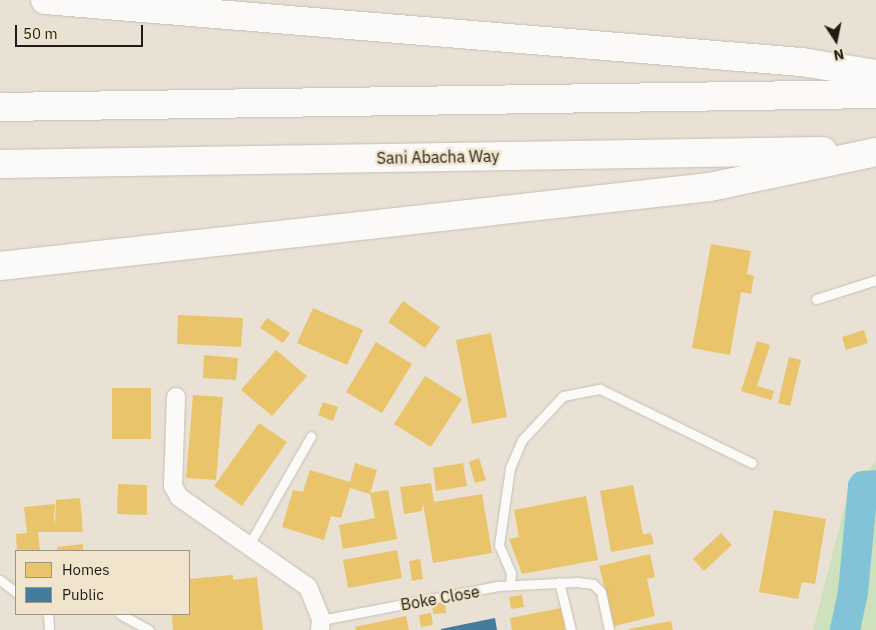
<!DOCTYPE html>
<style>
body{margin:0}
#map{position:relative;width:876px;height:630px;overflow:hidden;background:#e8e1d4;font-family:"IBM Plex Sans",sans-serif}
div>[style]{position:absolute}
.green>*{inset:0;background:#cde1bc}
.homes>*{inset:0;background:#e9c46a}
.public>*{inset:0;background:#457b9d}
.river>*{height:30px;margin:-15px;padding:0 15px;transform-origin:15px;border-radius:15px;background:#82c3d8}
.roads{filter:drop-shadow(0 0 1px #c4bfb5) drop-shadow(0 0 1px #c4bfb5)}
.lane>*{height:9px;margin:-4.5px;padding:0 4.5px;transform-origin:4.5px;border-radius:4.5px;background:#fcfaf9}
.street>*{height:18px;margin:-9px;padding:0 9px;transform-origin:9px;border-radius:9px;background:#fcfaf9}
.highway>*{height:28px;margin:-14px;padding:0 14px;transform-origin:14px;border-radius:14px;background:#fcfaf9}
span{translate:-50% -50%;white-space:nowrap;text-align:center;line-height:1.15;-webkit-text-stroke:5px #f0e4cc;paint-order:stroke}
.street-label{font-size:16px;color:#201b13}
.legend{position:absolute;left:15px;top:550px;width:175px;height:65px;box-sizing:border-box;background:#f0e4cc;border:1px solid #9d9482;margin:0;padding:6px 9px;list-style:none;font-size:15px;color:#201b13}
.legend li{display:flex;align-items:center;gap:10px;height:25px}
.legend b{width:25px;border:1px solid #9d9482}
.north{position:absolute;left:811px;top:15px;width:50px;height:50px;-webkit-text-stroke:4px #f0e4cc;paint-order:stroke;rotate:169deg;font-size:14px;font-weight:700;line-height:20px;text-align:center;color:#201b13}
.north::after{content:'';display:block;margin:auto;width:18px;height:22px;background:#201b13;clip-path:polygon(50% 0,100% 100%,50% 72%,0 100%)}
.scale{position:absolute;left:15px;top:25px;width:128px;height:22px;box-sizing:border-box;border:2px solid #201b13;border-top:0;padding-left:6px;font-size:15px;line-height:18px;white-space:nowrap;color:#201b13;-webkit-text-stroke:4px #f0e4cc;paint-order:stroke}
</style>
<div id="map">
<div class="green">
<i style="clip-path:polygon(876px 461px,876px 630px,813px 630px,848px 493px)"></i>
</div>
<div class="homes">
<i style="clip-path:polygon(711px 244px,751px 251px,747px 274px,754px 276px,751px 294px,741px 292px,730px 355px,692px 348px)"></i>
<i style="clip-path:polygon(403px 301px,440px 327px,425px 348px,388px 322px)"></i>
<i style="clip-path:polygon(313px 308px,363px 330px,347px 365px,297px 343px)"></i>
<i style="clip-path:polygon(178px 315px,243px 318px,241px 347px,177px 344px)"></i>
<i style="clip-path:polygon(267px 318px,290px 333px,283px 343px,260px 328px)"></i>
<i style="clip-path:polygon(864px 330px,868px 343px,846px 350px,842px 337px)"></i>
<i style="clip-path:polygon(491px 333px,507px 417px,472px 424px,456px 340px)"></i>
<i style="clip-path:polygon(757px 341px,770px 345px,757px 386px,774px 391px,771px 400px,741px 391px)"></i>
<i style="clip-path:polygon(376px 342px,412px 364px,382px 413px,346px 392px)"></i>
<i style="clip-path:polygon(276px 350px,307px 376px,272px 416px,241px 390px)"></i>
<i style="clip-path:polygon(204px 355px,238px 358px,236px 380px,203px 378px)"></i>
<i style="clip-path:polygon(789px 357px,801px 360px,790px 406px,778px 403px)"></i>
<i style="clip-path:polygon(425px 376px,462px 399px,431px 447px,394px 424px)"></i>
<i style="clip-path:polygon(112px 388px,151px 388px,151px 439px,112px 439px)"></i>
<i style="clip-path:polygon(193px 395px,223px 397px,216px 480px,186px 478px)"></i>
<i style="clip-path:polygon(323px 402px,338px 407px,333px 421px,318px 415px)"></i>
<i style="clip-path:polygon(259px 423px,287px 442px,242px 506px,214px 486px)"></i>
<i style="clip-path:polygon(479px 458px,486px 480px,475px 483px,469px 462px)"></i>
<i style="clip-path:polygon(355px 463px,377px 470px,370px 494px,350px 488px,341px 518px,331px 516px,324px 540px,282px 527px,293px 490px,303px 492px,310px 470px,350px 482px)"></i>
<i style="clip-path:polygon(463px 463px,467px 486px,436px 491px,433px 468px)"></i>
<i style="clip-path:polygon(431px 483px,434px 502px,482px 494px,492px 553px,433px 563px,423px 503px,422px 511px,404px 514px,400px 487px)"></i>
<i style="clip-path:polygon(118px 484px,147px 485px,147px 515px,117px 514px)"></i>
<i style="clip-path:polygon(633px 485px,643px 534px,651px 533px,654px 544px,611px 552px,600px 491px)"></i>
<i style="clip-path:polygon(388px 490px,397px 539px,343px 549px,339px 525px,375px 518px,370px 493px)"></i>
<i style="clip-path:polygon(586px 496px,598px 560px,522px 574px,509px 539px,519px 537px,514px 510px)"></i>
<i style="clip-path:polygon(80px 498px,83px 532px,38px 532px,40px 551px,17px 551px,16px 534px,27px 533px,24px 507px,55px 504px,54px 518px,55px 526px,56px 500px)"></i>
<i style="clip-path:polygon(774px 510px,826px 519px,815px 584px,802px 582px,798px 599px,759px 592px)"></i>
<i style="clip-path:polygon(721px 533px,732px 545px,704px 571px,693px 559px)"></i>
<i style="clip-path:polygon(83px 544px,83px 551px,57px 551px,57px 547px)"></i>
<i style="clip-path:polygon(397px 550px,402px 578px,348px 588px,343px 560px)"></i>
<i style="clip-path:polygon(650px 554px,655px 577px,647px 579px,655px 616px,614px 626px,599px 566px)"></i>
<i style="clip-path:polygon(420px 559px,423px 579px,412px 581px,409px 561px)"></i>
<i style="clip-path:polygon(233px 575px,233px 580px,257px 577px,263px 630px,173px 630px,172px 614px,189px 614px,189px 579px)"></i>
<i style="clip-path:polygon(522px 595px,524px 607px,511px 609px,509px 597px)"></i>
<i style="clip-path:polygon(445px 601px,446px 613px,433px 614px,432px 603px)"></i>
<i style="clip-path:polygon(561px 608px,565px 630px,512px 630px,510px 618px)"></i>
<i style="clip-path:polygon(431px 613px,433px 625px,421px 627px,419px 615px)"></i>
<i style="clip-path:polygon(406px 616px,409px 630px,356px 630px,355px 627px)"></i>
<i style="clip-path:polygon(671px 621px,673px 630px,629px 630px,629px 629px)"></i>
</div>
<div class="public">
<i style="clip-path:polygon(495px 618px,497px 630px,441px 630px,441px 629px)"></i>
</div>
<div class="river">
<i style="left:845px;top:630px;width:39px;rotate:-78deg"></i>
<i style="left:853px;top:592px;width:106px;rotate:-84.6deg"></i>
<i style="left:863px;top:486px;width:13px;rotate:-4deg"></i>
</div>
<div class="roads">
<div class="lane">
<i style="left:816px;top:299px;width:63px;rotate:-17.6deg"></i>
<i style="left:250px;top:543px;width:123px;rotate:-60.3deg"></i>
<i style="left:0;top:580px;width:20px;rotate:37deg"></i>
<i style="left:559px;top:582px;width:49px;rotate:76deg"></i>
<i style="left:510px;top:585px;width:12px;rotate:-85deg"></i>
<i style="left:511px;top:573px;width:30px;rotate:-113deg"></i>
<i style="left:499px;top:545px;width:78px;rotate:-81.9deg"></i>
<i style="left:510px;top:468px;width:30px;rotate:-67deg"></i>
<i style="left:522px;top:440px;width:60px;rotate:-47deg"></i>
<i style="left:563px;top:396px;width:38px;rotate:-11deg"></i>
<i style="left:600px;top:389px;width:169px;rotate:26deg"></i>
<i style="left:48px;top:614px;width:16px;rotate:86deg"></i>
<i style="left:120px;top:614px;width:33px;rotate:29deg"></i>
<i style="left:321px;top:620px;width:180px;rotate:-10.9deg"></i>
<i style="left:498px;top:586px;width:79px;rotate:-2.9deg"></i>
<i style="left:577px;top:582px;width:16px;rotate:7deg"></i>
<i style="left:593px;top:584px;width:11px;rotate:45deg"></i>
<i style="left:601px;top:592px;width:39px;rotate:78deg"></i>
</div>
<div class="street">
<i style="left:176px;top:397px;width:89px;rotate:91.9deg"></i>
<i style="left:173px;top:486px;width:13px;rotate:61deg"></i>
<i style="left:179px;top:497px;width:157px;rotate:34.9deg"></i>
<i style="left:308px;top:587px;width:35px;rotate:68deg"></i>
<i style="left:321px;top:620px;width:10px;rotate:96deg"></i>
</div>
<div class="highway">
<i style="left:45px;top:0;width:759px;rotate:4.69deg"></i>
<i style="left:801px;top:62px;width:76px;rotate:9.1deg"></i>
<i style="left:0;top:107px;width:876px;rotate:-0.85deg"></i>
<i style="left:0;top:164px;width:823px;rotate:-0.9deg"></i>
<i style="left:0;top:266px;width:714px;rotate:-6.35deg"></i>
<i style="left:710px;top:187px;width:170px;rotate:-11.9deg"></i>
</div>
</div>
<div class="street-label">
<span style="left:438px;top:157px;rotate:-1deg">Sani Abacha Way</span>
<span style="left:440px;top:598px;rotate:-10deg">Boke Close</span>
</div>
<ul class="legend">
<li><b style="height:14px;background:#e9c46a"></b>Homes</li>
<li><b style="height:14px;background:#457b9d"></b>Public</li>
</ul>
<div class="north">N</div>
<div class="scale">50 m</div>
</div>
